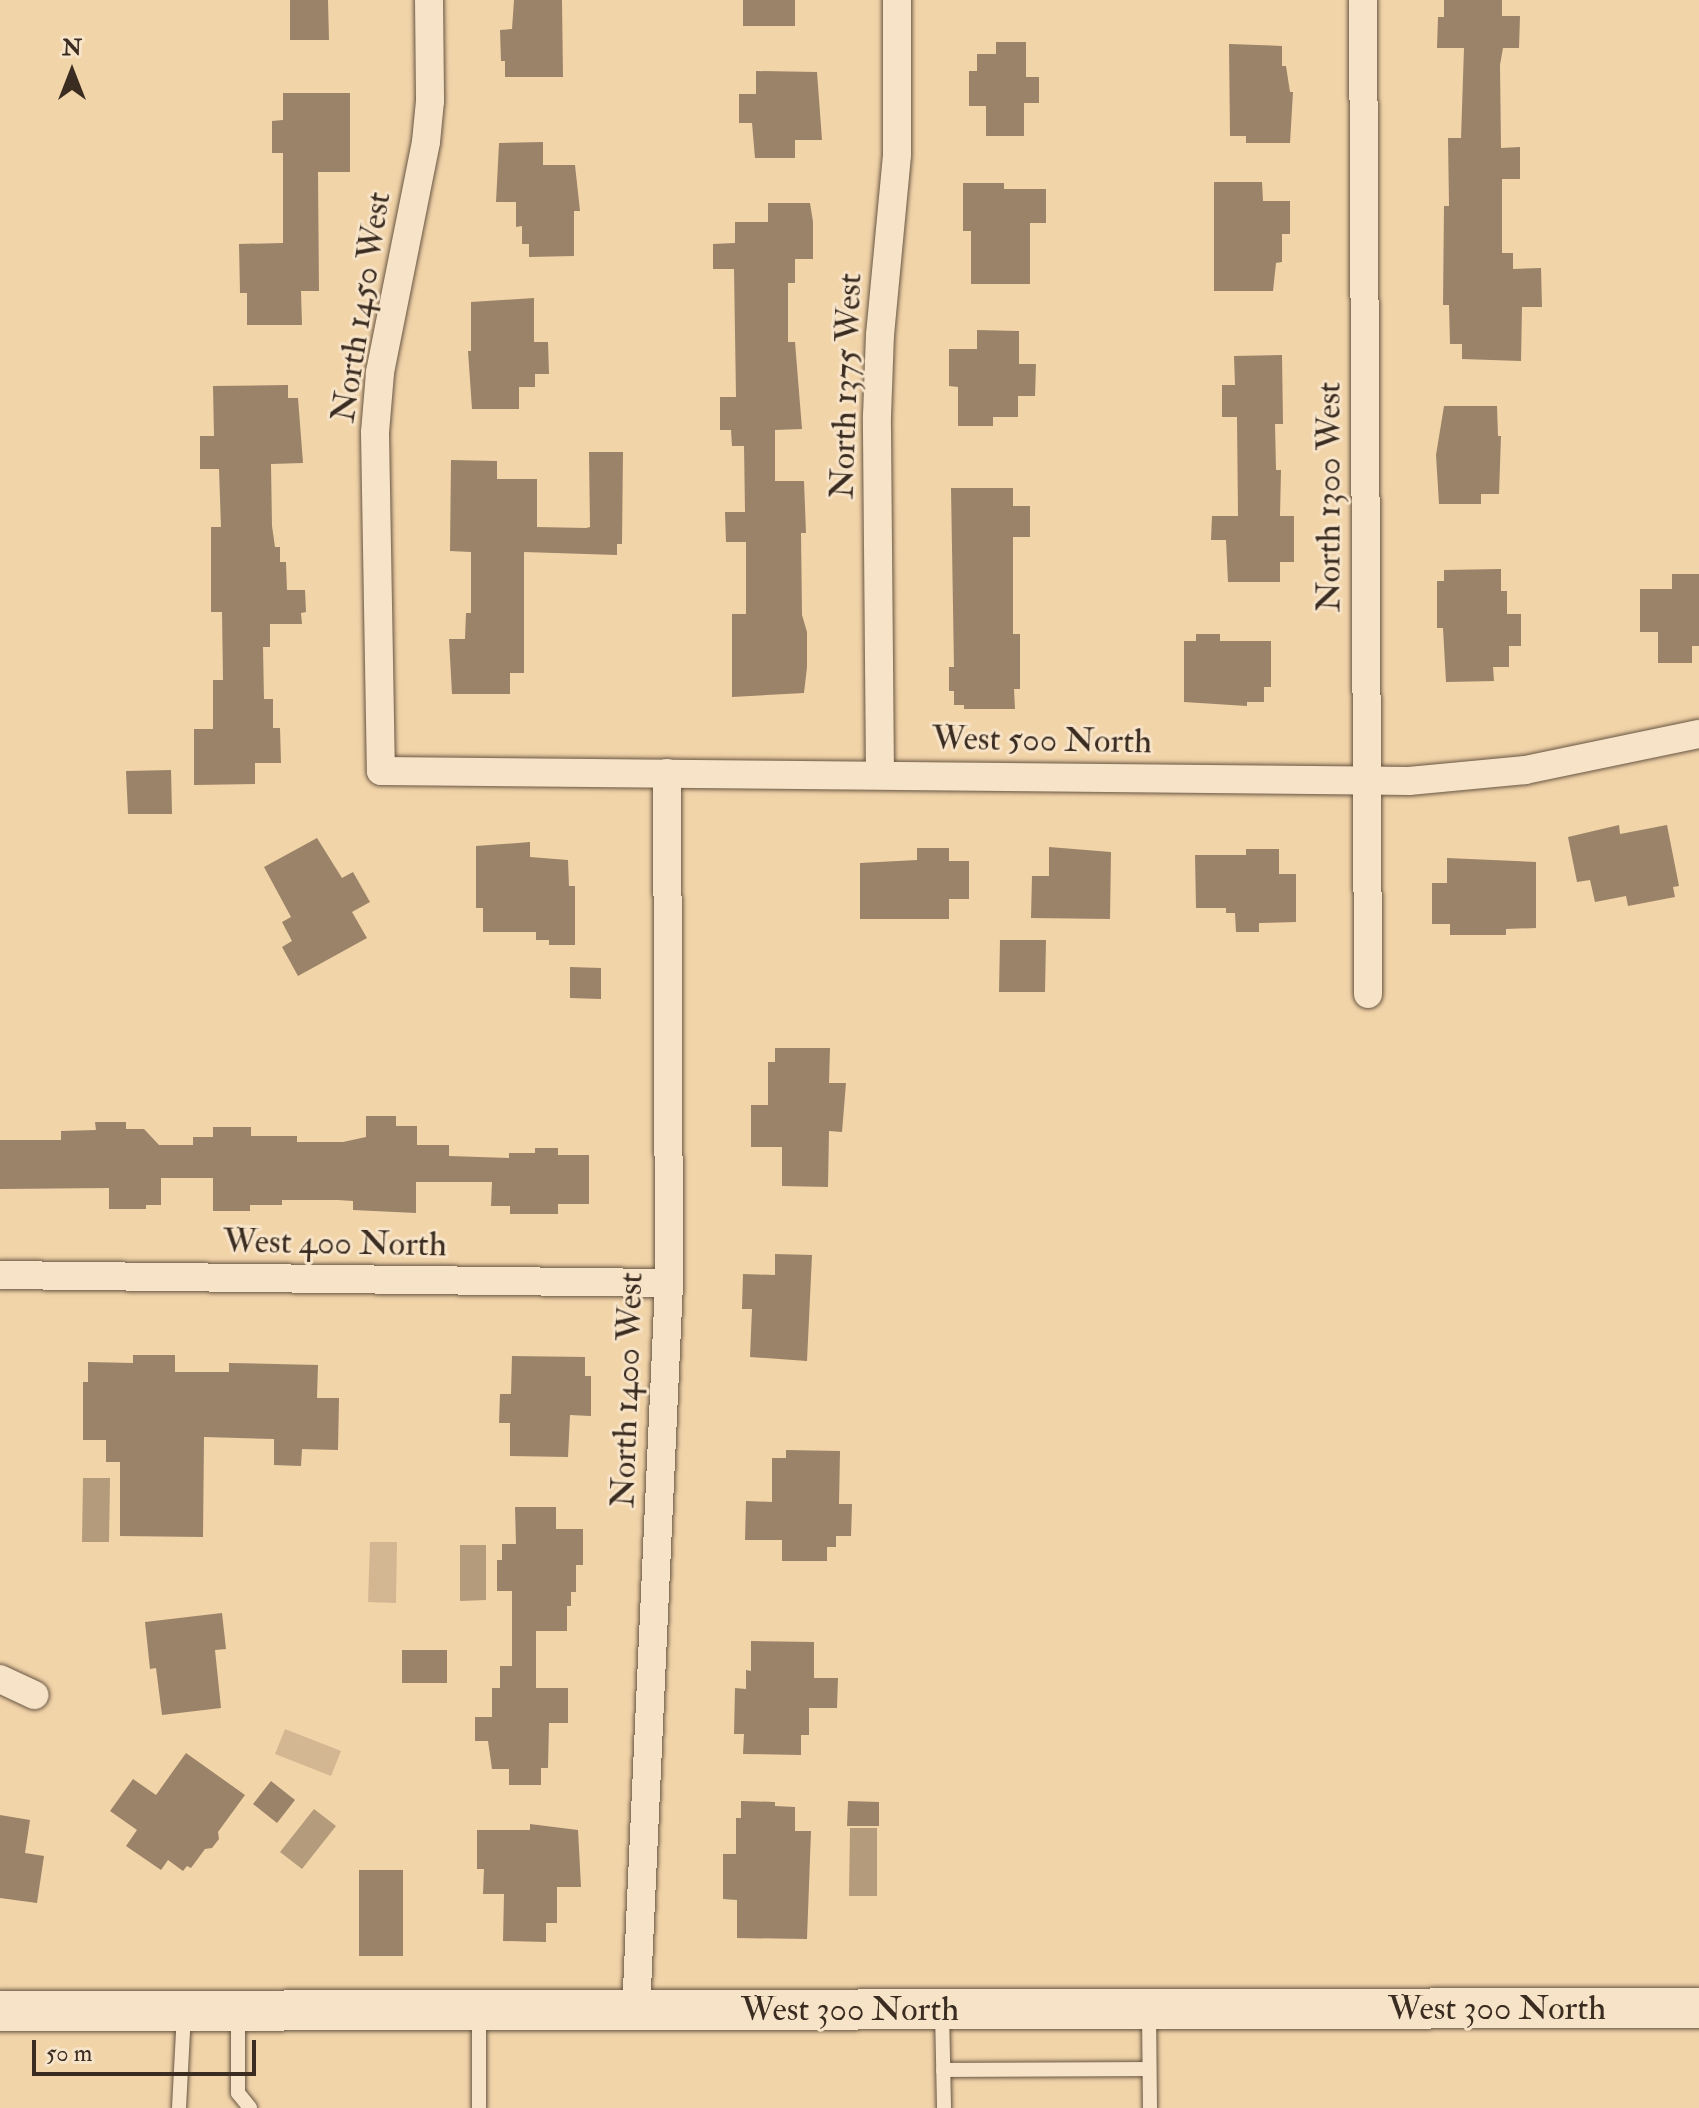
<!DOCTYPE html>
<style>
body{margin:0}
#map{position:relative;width:1699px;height:2108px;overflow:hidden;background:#f2d4a9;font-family:"IM FELL Double Pica",serif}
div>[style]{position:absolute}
.green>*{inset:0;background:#d3b792}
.water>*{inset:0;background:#b39b7b}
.building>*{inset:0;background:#9a8368}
.roads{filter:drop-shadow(0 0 2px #685643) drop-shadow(0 0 2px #685643)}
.lane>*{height:14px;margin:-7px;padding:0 7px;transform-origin:7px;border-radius:7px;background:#f7e3c7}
.street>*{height:28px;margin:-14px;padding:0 14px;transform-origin:14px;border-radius:14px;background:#f7e3c7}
.secondary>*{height:40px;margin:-20px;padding:0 20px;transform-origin:20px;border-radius:20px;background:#f7e3c7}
span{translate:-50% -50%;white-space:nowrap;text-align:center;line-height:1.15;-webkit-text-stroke:6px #f7e3c7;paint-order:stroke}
.street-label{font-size:34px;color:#3a2c21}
.north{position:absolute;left:32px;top:32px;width:80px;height:80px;-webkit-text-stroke:6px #f7e3c7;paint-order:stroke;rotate:0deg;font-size:22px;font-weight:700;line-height:32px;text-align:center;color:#3a2c21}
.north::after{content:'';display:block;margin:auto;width:28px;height:36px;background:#3a2c21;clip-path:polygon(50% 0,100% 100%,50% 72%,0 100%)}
.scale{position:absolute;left:32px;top:2040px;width:224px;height:36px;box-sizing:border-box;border:4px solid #3a2c21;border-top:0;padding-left:10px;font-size:24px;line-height:28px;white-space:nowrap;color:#3a2c21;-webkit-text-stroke:6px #f7e3c7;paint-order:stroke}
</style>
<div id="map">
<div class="green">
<i style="clip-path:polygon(370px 1542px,397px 1542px,396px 1603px,368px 1602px)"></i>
<i style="clip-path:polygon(285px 1729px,341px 1751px,331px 1776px,275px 1754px)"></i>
</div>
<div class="water">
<i style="clip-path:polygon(83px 1478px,110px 1478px,109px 1542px,82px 1542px)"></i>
<i style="clip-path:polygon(460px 1545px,486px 1545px,486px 1600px,460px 1601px)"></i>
<i style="clip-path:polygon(314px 1809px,336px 1826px,302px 1869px,280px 1852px)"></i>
<i style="clip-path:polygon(850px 1828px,877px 1828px,877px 1896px,849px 1896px)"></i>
</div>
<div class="building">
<i style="clip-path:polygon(290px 0,328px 0,329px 40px,290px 40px)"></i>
<i style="clip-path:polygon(514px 0,562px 0,563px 77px,505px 77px,505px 61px,501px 61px,500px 30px,512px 29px)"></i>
<i style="clip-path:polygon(743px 0,795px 0,795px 26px,743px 26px)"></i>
<i style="clip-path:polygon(1444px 0,1502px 0,1502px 16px,1520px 16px,1519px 48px,1503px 48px,1500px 65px,1501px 148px,1520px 147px,1520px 179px,1502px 179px,1502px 253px,1513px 253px,1513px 269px,1541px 268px,1542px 307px,1522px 307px,1521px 361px,1462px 359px,1462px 344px,1450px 344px,1449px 305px,1443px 305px,1444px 206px,1449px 206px,1448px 138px,1461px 138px,1464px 48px,1437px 48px,1438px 17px,1444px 17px)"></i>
<i style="clip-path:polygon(996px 42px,1026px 42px,1026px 77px,1039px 77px,1039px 103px,1024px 103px,1024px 136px,986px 136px,986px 106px,969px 106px,969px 71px,977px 71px,977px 54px,996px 54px)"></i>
<i style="clip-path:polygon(1229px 44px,1282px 46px,1282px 66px,1286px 66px,1290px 92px,1293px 92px,1290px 143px,1246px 143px,1246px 136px,1230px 136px)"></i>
<i style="clip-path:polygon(756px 71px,817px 72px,822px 140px,795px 140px,795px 158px,755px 158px,752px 123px,739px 123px,739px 94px,756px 94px)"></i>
<i style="clip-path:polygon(283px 93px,350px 93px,350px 172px,318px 172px,319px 291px,301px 291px,302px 325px,247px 325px,247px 293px,240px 293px,239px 244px,283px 243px,283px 153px,272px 153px,272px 121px,283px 120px)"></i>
<i style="clip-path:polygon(543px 142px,543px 165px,575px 165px,580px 211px,574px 211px,574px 256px,529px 257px,529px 244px,522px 244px,522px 226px,516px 227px,516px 202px,496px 202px,499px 143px)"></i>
<i style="clip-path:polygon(1214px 182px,1262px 182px,1263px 201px,1290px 201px,1290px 234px,1282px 234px,1282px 262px,1276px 263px,1273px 291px,1214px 291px)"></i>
<i style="clip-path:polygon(963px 183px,1004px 183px,1004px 189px,1046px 189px,1046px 223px,1030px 223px,1030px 284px,971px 284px,971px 231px,963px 231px)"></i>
<i style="clip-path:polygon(768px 203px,810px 203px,813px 222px,813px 259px,795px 259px,795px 283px,788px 283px,788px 342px,795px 342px,802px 429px,775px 430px,775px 481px,804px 481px,806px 533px,801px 533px,802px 615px,807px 632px,807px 667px,804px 693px,732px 697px,732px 614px,746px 614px,746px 542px,726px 542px,725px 512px,745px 512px,744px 446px,732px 446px,731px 430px,720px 430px,720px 397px,736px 397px,734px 269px,713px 269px,713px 244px,735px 243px,735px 222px,768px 222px)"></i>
<i style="clip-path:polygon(534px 298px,534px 342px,548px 342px,549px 374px,535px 374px,535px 387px,519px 387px,519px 409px,472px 409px,468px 351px,471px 351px,471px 302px)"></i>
<i style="clip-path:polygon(977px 330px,1019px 331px,1019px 364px,1036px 364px,1035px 396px,1018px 396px,1018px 417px,993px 417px,993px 426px,958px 426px,958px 387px,949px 386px,949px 349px,977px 349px)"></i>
<i style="clip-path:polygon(1282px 355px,1283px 424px,1275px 424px,1276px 470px,1281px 470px,1280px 516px,1294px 516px,1294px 562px,1280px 562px,1280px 582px,1228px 582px,1226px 540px,1211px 540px,1212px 516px,1238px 516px,1237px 417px,1222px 417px,1222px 385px,1235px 385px,1234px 356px)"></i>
<i style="clip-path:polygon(288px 385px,288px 398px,298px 398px,303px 463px,271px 464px,272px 526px,275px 547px,280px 547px,280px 562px,286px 562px,287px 590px,305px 590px,306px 612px,301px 613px,302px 624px,270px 624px,270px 647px,263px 647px,264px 699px,273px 699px,273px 728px,280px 728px,281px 763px,255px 763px,255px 784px,194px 785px,194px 729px,213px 729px,213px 680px,223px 680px,222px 612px,211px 612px,211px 527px,221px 527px,219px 469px,200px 469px,200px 436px,214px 436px,213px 386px)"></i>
<i style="clip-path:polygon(1444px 406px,1497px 406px,1498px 436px,1501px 436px,1499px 494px,1481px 494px,1481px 504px,1439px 504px,1436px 455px)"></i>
<i style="clip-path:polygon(589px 452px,623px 452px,622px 544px,617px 544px,617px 555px,524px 552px,524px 673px,510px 673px,510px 694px,452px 694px,449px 639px,465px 639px,466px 613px,471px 613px,471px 552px,450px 551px,451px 460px,497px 461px,497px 479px,537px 479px,537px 527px,586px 528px,590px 527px)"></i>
<i style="clip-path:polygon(951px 488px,1013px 488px,1013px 506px,1030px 506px,1030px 537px,1013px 537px,1013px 634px,1020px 634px,1020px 689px,1014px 689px,1015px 709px,964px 709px,964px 705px,954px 705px,954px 691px,949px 691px,949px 667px,954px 667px)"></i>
<i style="clip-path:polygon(1501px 569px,1501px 591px,1507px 591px,1507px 614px,1521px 614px,1521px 646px,1509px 646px,1509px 667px,1493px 667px,1494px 681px,1446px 682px,1443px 628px,1437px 628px,1437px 581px,1444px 581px,1444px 570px)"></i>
<i style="clip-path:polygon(1672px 574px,1699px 574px,1699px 646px,1692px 646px,1692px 663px,1658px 663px,1658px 632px,1640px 632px,1640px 589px,1672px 589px)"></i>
<i style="clip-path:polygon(1196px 634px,1220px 634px,1220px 641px,1271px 641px,1271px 687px,1264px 687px,1264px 702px,1247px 702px,1247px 706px,1184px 702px,1184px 641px,1196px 641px)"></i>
<i style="clip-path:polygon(171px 770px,172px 814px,128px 814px,126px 771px)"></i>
<i style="clip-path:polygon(1619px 825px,1620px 834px,1667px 825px,1679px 886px,1673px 887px,1675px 897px,1628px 906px,1626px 896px,1595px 902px,1590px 880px,1577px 882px,1568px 837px)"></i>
<i style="clip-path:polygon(317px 838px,342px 878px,353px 872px,370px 902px,352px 912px,367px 938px,298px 976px,282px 947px,292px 941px,282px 922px,291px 917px,264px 867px)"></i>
<i style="clip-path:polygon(530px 842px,530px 857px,568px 860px,569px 886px,575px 886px,575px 945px,549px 945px,549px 940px,536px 940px,536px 932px,483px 932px,483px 908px,476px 908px,476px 846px)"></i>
<i style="clip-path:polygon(1049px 847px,1111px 852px,1110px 919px,1031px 918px,1032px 876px,1049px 876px)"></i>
<i style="clip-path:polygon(917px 848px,949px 848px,949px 861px,969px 861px,969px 899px,949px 899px,949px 919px,860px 919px,860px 863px,917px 860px)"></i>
<i style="clip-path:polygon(1246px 849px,1279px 849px,1279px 874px,1296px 874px,1296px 922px,1259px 923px,1259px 932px,1236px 932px,1235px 913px,1226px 913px,1226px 908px,1196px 908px,1195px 855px,1246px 855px)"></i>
<i style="clip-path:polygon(1447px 858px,1536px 862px,1536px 928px,1506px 929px,1506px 935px,1450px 935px,1450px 924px,1432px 924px,1432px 883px,1447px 883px)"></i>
<i style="clip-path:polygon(1000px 940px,1046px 940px,1045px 992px,999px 992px)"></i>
<i style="clip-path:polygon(570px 967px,601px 968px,601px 999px,570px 998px)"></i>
<i style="clip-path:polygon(775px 1048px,830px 1048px,829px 1083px,846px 1083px,842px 1132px,829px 1131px,828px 1187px,782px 1186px,782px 1147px,751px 1147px,751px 1105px,768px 1105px,768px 1062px,775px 1062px)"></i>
<i style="clip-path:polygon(366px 1116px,396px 1116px,396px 1126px,417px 1126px,417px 1145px,449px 1145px,449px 1156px,509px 1158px,509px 1153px,535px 1153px,535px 1148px,558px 1148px,558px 1155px,589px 1155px,589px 1204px,558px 1204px,558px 1214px,510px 1214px,510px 1206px,491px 1206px,492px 1182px,416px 1182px,416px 1213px,353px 1210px,353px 1201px,338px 1200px,282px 1200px,282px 1205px,250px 1205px,250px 1211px,213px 1211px,213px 1178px,161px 1178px,161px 1205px,146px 1205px,146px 1209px,109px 1209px,109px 1188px,0 1189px,0 1140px,61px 1140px,61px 1131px,96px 1130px,95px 1122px,126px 1122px,126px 1129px,144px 1129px,159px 1145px,193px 1145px,193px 1137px,213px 1137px,213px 1127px,251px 1127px,251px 1136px,297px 1136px,297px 1142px,343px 1142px,366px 1137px)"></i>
<i style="clip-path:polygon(775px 1254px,812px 1255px,807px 1361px,750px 1357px,752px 1309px,742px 1309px,743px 1274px,775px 1275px)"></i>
<i style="clip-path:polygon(133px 1355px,175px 1355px,175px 1372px,229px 1372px,229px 1363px,318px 1365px,317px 1398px,339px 1398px,338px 1450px,302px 1449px,301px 1466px,274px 1465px,274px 1439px,204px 1437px,203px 1537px,120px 1536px,120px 1462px,106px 1462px,106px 1440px,83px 1440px,83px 1382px,88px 1382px,88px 1362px,133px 1363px)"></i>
<i style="clip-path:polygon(512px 1356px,585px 1357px,585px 1376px,591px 1376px,591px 1416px,570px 1415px,568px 1457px,510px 1456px,510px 1423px,499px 1423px,500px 1394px,511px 1394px)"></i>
<i style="clip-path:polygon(786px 1450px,840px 1451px,839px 1504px,852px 1504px,851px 1536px,836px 1536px,836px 1547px,827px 1547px,827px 1561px,782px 1561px,782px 1540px,745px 1540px,746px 1501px,772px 1502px,772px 1458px,786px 1458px)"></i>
<i style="clip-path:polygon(515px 1507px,556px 1507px,556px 1529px,583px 1529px,583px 1565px,576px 1565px,576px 1592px,571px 1592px,571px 1606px,567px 1606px,567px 1631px,536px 1631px,536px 1688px,568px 1688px,568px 1723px,549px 1723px,548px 1768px,541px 1768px,541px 1785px,509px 1785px,509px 1769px,492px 1769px,488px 1741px,475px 1741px,475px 1717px,492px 1717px,492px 1688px,500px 1688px,500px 1666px,512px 1666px,512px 1591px,497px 1591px,497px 1560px,502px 1560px,502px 1544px,516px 1544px)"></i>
<i style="clip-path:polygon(222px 1613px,226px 1649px,215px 1650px,221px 1708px,162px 1715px,156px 1668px,150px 1669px,145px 1622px)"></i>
<i style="clip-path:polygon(751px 1641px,814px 1642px,814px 1678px,838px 1678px,837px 1708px,809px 1708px,809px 1735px,801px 1735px,801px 1755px,743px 1754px,744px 1734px,734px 1734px,735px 1688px,746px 1689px,746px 1670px,751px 1671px)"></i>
<i style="clip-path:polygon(402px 1650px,447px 1650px,447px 1683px,402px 1683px)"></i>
<i style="clip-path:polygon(186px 1753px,245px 1795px,218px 1832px,219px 1839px,212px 1848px,205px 1849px,191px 1868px,187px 1866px,183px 1871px,168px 1860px,161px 1870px,126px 1846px,137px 1830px,110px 1811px,133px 1779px,156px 1795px)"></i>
<i style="clip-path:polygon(271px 1781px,295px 1800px,277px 1823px,253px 1804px)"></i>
<i style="clip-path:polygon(741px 1801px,775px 1802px,775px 1806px,795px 1807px,795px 1831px,811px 1831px,807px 1939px,737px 1938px,737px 1900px,723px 1899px,723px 1854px,736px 1854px,736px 1818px,741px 1818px)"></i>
<i style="clip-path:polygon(848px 1801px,879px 1802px,879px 1826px,847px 1826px)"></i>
<i style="clip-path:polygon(0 1815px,30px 1820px,25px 1853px,44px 1856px,37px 1903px,0 1898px)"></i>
<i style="clip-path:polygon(530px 1824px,578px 1830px,581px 1887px,557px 1887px,557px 1923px,546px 1923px,546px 1942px,503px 1941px,504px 1894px,483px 1894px,484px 1869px,477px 1869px,477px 1830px,530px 1830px)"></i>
<i style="clip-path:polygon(359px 1870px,403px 1870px,403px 1956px,359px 1956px)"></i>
</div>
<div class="roads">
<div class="lane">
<i style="left:942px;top:2011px;width:97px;rotate:88.8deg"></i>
<i style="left:238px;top:2012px;width:81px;rotate:90deg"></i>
<i style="left:238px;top:2093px;width:19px;rotate:51deg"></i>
<i style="left:1149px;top:2012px;width:96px;rotate:89.4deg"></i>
<i style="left:943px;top:2070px;width:206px;rotate:-0.3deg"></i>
<i style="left:179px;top:2108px;width:96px;rotate:-87deg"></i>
<i style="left:479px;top:2108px;width:96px;rotate:-90deg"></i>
</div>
<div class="street">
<i style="left:429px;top:0;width:101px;rotate:89.4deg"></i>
<i style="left:430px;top:101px;width:41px;rotate:95.6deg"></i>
<i style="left:426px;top:142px;width:236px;rotate:101.3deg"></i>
<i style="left:380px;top:373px;width:60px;rotate:94.8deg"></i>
<i style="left:375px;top:433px;width:338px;rotate:89deg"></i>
<i style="left:381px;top:771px;width:1028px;rotate:0.56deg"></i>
<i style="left:1409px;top:781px;width:117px;rotate:-5.4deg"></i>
<i style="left:1525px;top:770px;width:178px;rotate:-11.7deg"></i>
<i style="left:1363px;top:0;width:994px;rotate:89.71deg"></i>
<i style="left:880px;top:775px;width:359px;rotate:-90.5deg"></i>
<i style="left:877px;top:416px;width:81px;rotate:-87.9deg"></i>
<i style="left:880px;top:335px;width:182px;rotate:-84.6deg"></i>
<i style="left:897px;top:154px;width:154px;rotate:-90deg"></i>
<i style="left:0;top:1275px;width:669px;rotate:0.69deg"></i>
<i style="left:0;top:1679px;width:38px;rotate:25deg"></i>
<i style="left:636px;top:2011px;width:729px;rotate:-87.4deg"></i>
<i style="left:669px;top:1283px;width:510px;rotate:-90.22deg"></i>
</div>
<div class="secondary">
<i style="left:0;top:2011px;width:1699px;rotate:-0.1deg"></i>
</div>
</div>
<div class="street-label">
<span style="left:361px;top:307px;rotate:-81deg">North 1450 West</span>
<span style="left:846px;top:386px;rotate:-88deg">North 1375 West</span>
<span style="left:1329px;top:497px;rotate:-90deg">North 1300 West</span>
<span style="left:1042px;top:740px;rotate:1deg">West 500 North</span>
<span style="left:335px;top:1243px;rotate:1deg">West 400 North</span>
<span style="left:627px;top:1390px;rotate:-88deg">North 1400 West</span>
<span style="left:1497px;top:2009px">West 300 North</span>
<span style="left:850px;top:2010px">West 300 North</span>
</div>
<div class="north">N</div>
<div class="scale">50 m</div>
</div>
